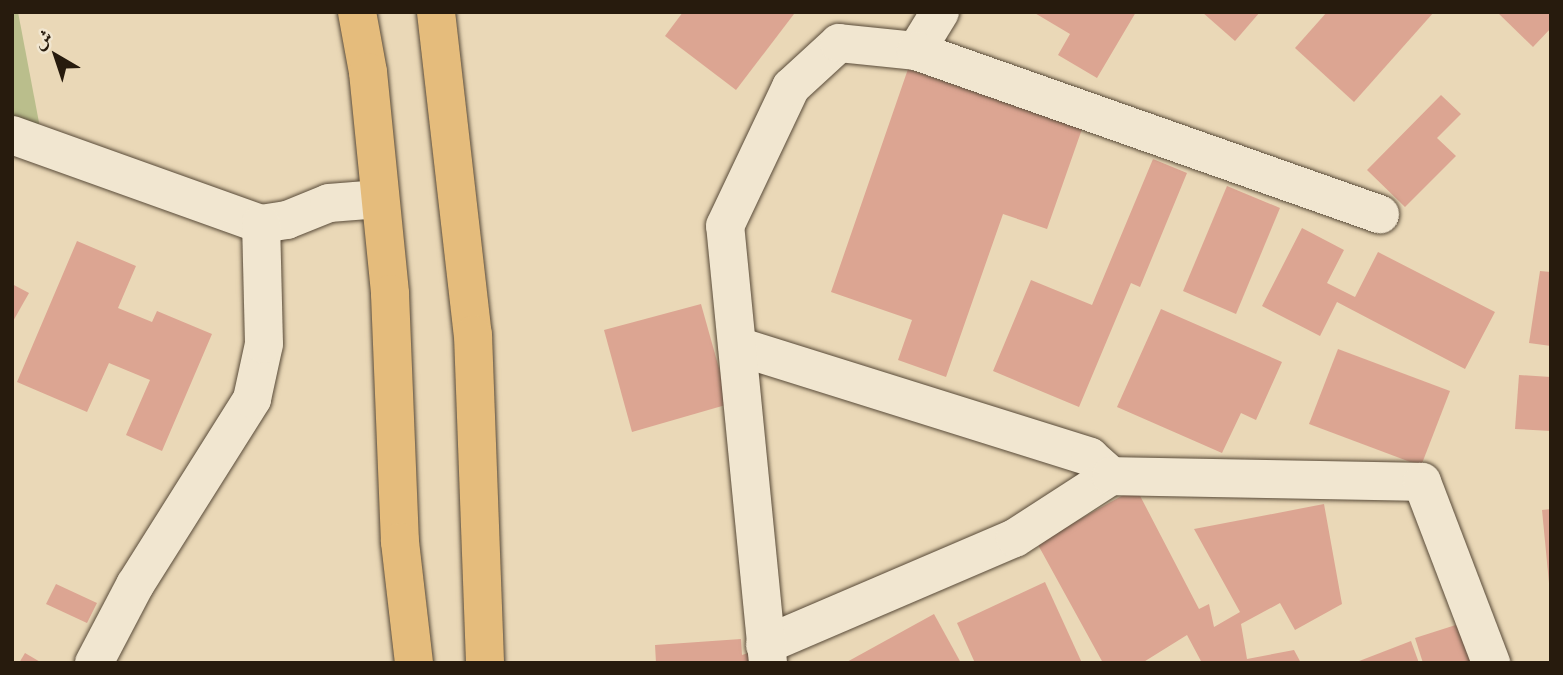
<!DOCTYPE html>
<meta charset="utf-8">
<style>
body{margin:0}
#map{position:relative;width:1563px;height:675px;overflow:hidden;background:#ead8b7;font-family:"Libre Caslon Text",Amiri,serif}
div>[style]{position:absolute}
.green>*{inset:0;background:#babe8c}
.building>*{inset:0;background:#dca592}
.roads{filter:drop-shadow(0 0 2px #584a38) drop-shadow(0 0 2px #584a38)}
.minor>*{height:38px;margin:-19px;padding:0 19px;transform-origin:19px;border-radius:19px;background:#f1e6d0}
.highway>*{height:38px;margin:-19px;padding:0 19px;transform-origin:19px;border-radius:19px;background:#e5bc7c}
span{translate:-50% -50%;white-space:nowrap;text-align:center;line-height:1.15;-webkit-text-stroke:7px #f1e6d0;paint-order:stroke}
.frame{position:absolute;inset:0;border:14px solid #271b0d;pointer-events:none}
.north{position:absolute;left:21px;top:21px;width:70px;height:70px;-webkit-text-stroke:5px #f1e6d0;paint-order:stroke;rotate:321deg;font-size:19px;font-weight:700;line-height:28px;text-align:center;color:#271b0d}
.north::after{content:'';display:block;margin:auto;width:24px;height:32px;background:#271b0d;clip-path:polygon(50% 0,100% 100%,50% 72%,0 100%)}
</style>
<div id="map">
<div class="green">
<i style="clip-path:polygon(12px 12px,18px 12px,41px 133px,12px 123px)"></i>
</div>
<div class="building">
<i style="clip-path:polygon(683px 12px,791px 12px,794px 14px,736px 90px,665px 36px)"></i>
<i style="clip-path:polygon(1033px 12px,1136px 12px,1097px 78px,1058px 55px,1070px 34px)"></i>
<i style="clip-path:polygon(1202px 12px,1260px 12px,1235px 41px)"></i>
<i style="clip-path:polygon(1327px 12px,1434px 12px,1354px 102px,1295px 48px)"></i>
<i style="clip-path:polygon(1497px 12px,1551px 12px,1551px 28px,1533px 47px)"></i>
<i style="clip-path:polygon(908px 69px,1082px 129px,1047px 229px,1003px 214px,946px 377px,898px 360px,912px 320px,831px 292px)"></i>
<i style="clip-path:polygon(1441px 95px,1461px 114px,1437px 138px,1456px 156px,1405px 207px,1367px 170px)"></i>
<i style="clip-path:polygon(1153px 159px,1187px 173px,1140px 287px,1131px 283px,1079px 407px,993px 371px,1031px 280px,1092px 305px)"></i>
<i style="clip-path:polygon(1227px 186px,1280px 208px,1236px 314px,1183px 291px)"></i>
<i style="clip-path:polygon(1302px 228px,1344px 250px,1327px 283px,1355px 297px,1378px 252px,1495px 312px,1465px 369px,1337px 302px,1320px 336px,1262px 306px)"></i>
<i style="clip-path:polygon(77px 241px,136px 266px,118px 308px,152px 322px,157px 311px,212px 334px,162px 451px,126px 435px,150px 380px,109px 363px,87px 412px,17px 382px)"></i>
<i style="clip-path:polygon(1540px 271px,1551px 272px,1551px 346px,1529px 343px)"></i>
<i style="clip-path:polygon(12px 284px,29px 293px,12px 323px)"></i>
<i style="clip-path:polygon(701px 304px,729px 404px,632px 432px,604px 330px)"></i>
<i style="clip-path:polygon(1161px 309px,1282px 362px,1256px 420px,1241px 413px,1222px 453px,1117px 407px)"></i>
<i style="clip-path:polygon(1338px 349px,1450px 391px,1421px 466px,1309px 424px)"></i>
<i style="clip-path:polygon(1519px 375px,1551px 377px,1551px 431px,1515px 429px)"></i>
<i style="clip-path:polygon(1136px 488px,1199px 609px,1209px 604px,1214px 627px,1240px 612px,1194px 529px,1324px 504px,1342px 604px,1295px 630px,1280px 603px,1241px 624px,1247px 659px,1294px 650px,1301px 663px,1202px 663px,1187px 635px,1142px 663px,1103px 663px,1037px 543px)"></i>
<i style="clip-path:polygon(1551px 509px,1551px 583px,1549px 583px,1542px 510px)"></i>
<i style="clip-path:polygon(1045px 582px,1082px 663px,975px 663px,957px 623px)"></i>
<i style="clip-path:polygon(56px 584px,97px 603px,87px 623px,46px 604px)"></i>
<i style="clip-path:polygon(934px 614px,961px 663px,845px 663px)"></i>
<i style="clip-path:polygon(1462px 623px,1475px 663px,1423px 663px,1415px 638px)"></i>
<i style="clip-path:polygon(741px 639px,742px 655px,751px 652px,754px 663px,656px 663px,655px 645px)"></i>
<i style="clip-path:polygon(1411px 641px,1419px 663px,1354px 663px)"></i>
<i style="clip-path:polygon(25px 653px,42px 663px,19px 663px)"></i>
</div>
<div class="roads">
<div class="minor">
<i style="left:916px;top:51px;width:46px;rotate:-58.4deg"></i>
<i style="left:12px;top:135px;width:264px;rotate:19.7deg"></i>
<i style="left:261px;top:224px;width:26px;rotate:-9deg"></i>
<i style="left:287px;top:220px;width:45px;rotate:-22deg"></i>
<i style="left:329px;top:203px;width:51px;rotate:-4.5deg"></i>
<i style="left:740px;top:347px;width:367px;rotate:17.4deg"></i>
<i style="left:1090px;top:457px;width:28px;rotate:42deg"></i>
<i style="left:765px;top:645px;width:272px;rotate:-23.2deg"></i>
<i style="left:1015px;top:538px;width:114px;rotate:-32.9deg"></i>
<i style="left:1111px;top:476px;width:311px;rotate:1.1deg"></i>
<i style="left:1422px;top:482px;width:194px;rotate:69.1deg"></i>
<i style="left:94px;top:663px;width:88px;rotate:-62.3deg"></i>
<i style="left:135px;top:585px;width:220px;rotate:-57.8deg"></i>
<i style="left:252px;top:399px;width:56px;rotate:-77.7deg"></i>
<i style="left:264px;top:344px;width:120px;rotate:-91.4deg"></i>
<i style="left:768px;top:663px;width:439px;rotate:-95.6deg"></i>
<i style="left:725px;top:226px;width:154px;rotate:-64.6deg"></i>
<i style="left:791px;top:87px;width:65px;rotate:-42.5deg"></i>
<i style="left:839px;top:43px;width:77px;rotate:5.9deg"></i>
<i style="left:916px;top:51px;width:492px;rotate:19.4deg"></i>
</div>
<div class="highway">
<i style="left:357px;top:12px;width:61px;rotate:79.6deg"></i>
<i style="left:368px;top:72px;width:223px;rotate:84.3deg"></i>
<i style="left:390px;top:294px;width:248px;rotate:87.7deg"></i>
<i style="left:400px;top:542px;width:122px;rotate:83.4deg"></i>
<i style="left:436px;top:12px;width:325px;rotate:83.5deg"></i>
<i style="left:473px;top:335px;width:328px;rotate:87.9deg"></i>
</div>
</div>
<div class="frame"></div>
<div class="north">ش</div>
</div>
